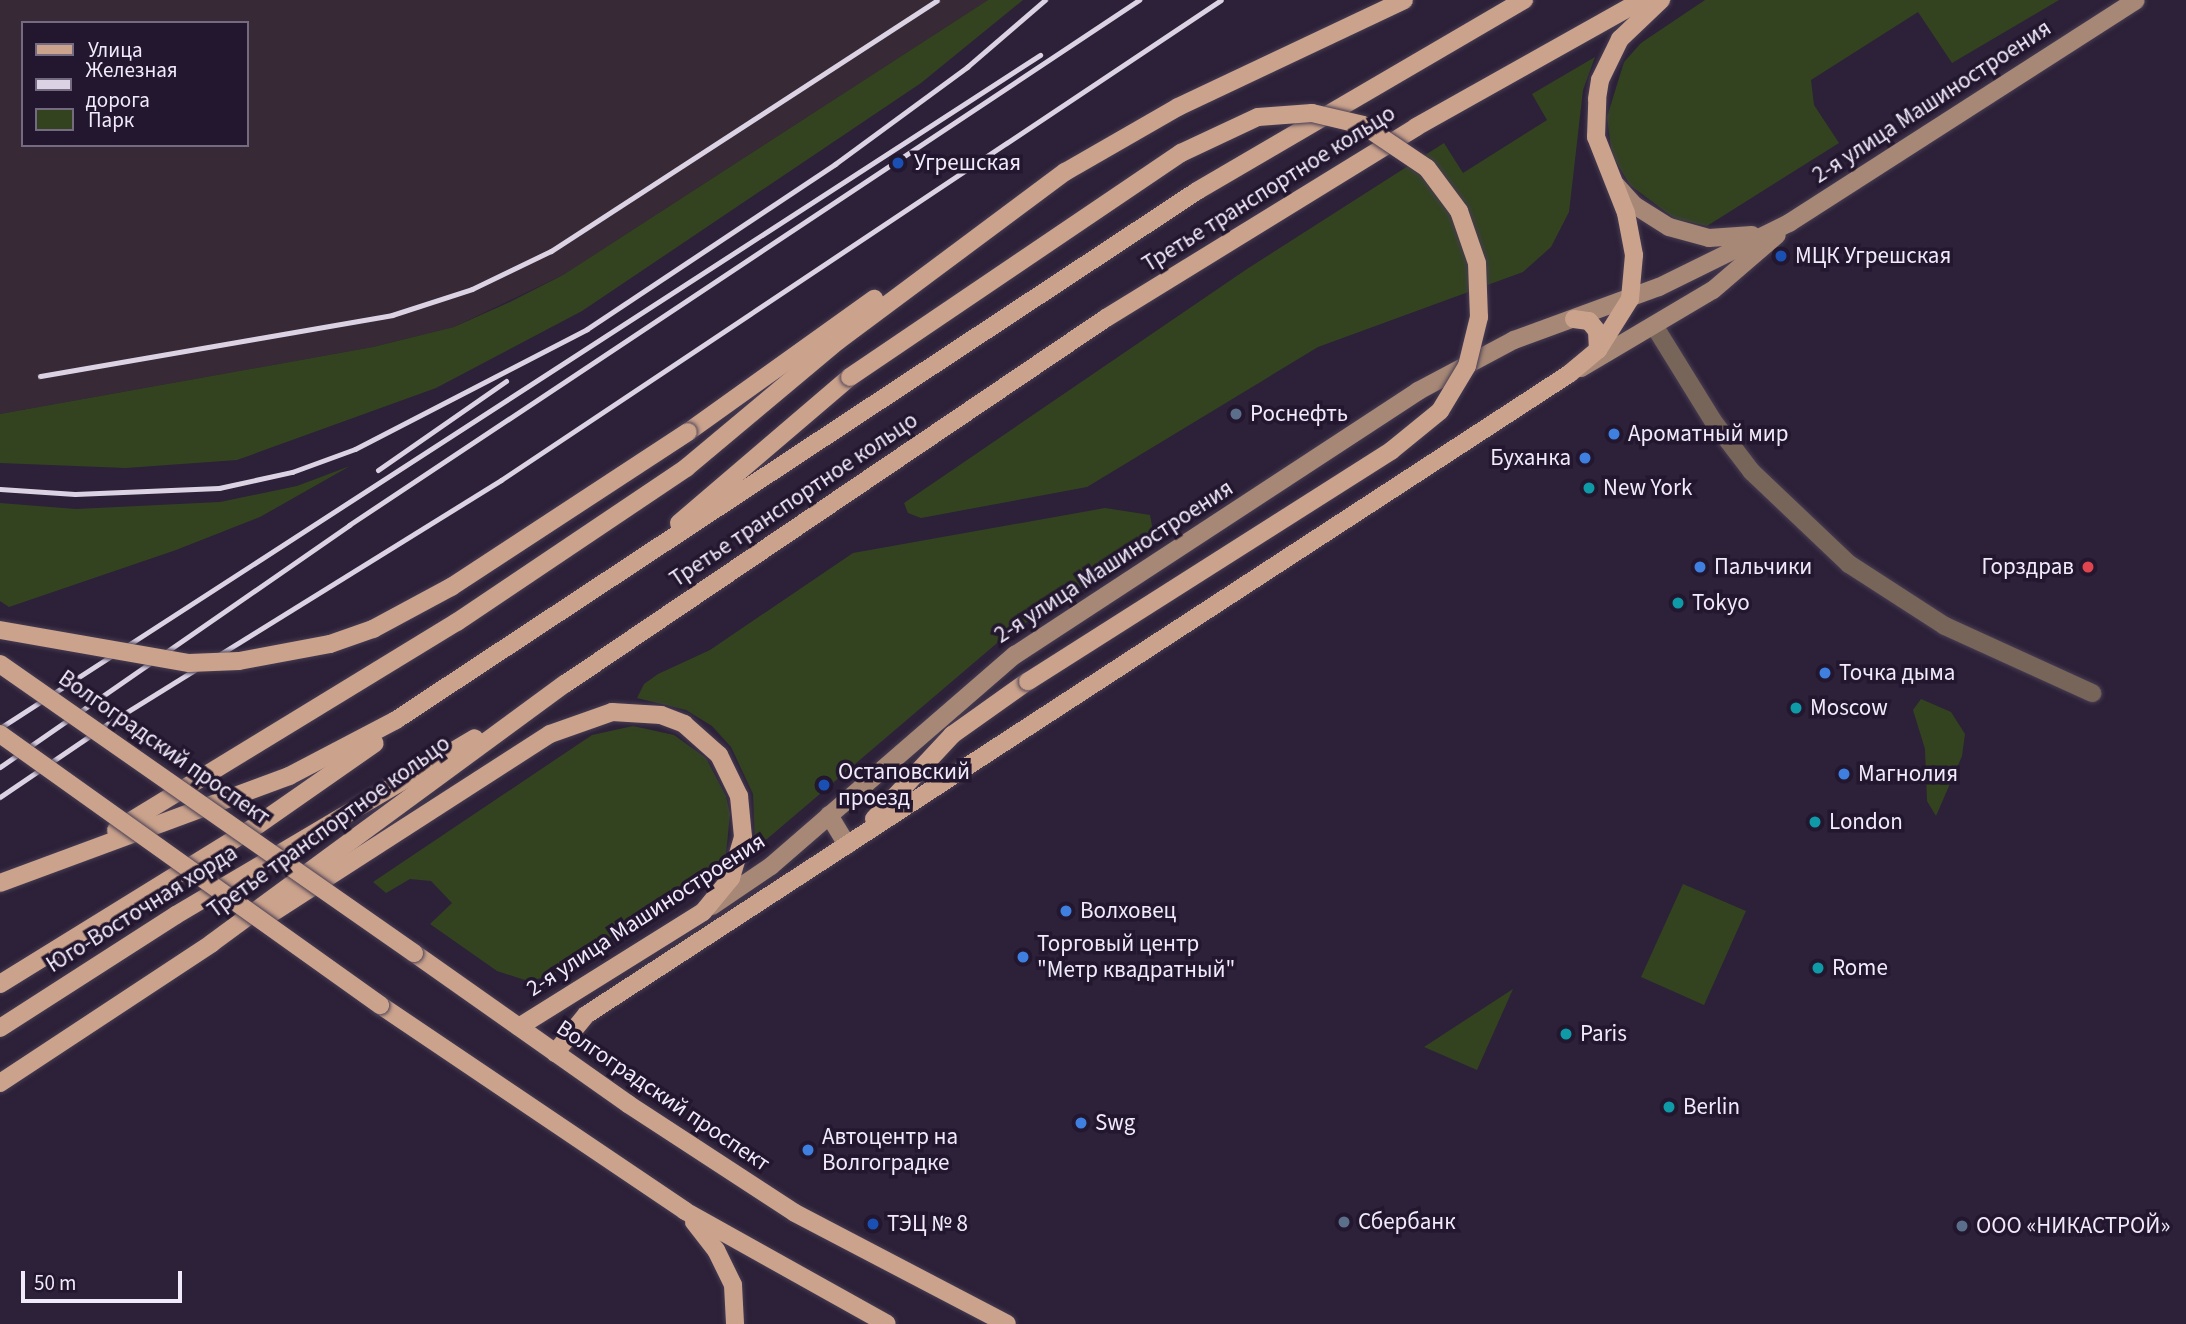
<!DOCTYPE html>
<meta charset="utf-8">
<style>
body{margin:0}
#map{position:relative;width:2186px;height:1324px;overflow:hidden;background:#2c2138;font-family:"Source Sans 3",sans-serif}
div>[style]{position:absolute}
.industrial>*{inset:0;background:#372935}
.green>*{inset:0;background:#334320}
.roads{filter:drop-shadow(0 0 2px #483d53) drop-shadow(0 0 2px #483d53)}
.minor>*{height:18px;margin:-9px;padding:0 9px;transform-origin:9px;border-radius:9px;background:#78655a}
.secondary>*{height:18px;margin:-9px;padding:0 9px;transform-origin:9px;border-radius:9px;background:#a78876}
.primary>*{height:18px;margin:-9px;padding:0 9px;transform-origin:9px;border-radius:9px;background:#cba38c}
.rail>*{height:5px;margin:-2.5px;padding:0 2.5px;transform-origin:2.5px;border-radius:2.5px;background:#dbd3e4}
.bridges{filter:drop-shadow(0 0 2px #483d53) drop-shadow(0 0 2px #483d53)}
.primary-bridge>*{height:18px;margin:-9px;padding:0 9px;transform-origin:9px;border-radius:9px;background:#cba38c}
.dots>*{width:19px;height:19px;translate:-50% -50%;box-sizing:border-box;border:4px solid #22172e;border-radius:50%}
span{translate:-50% -50%;white-space:nowrap;text-align:center;line-height:1.15;-webkit-text-stroke:7px #22172e;paint-order:stroke}
.street-label{font-size:23px;color:#f1eafa}
.poi-label{font-size:23px;color:#f1eafa}
.left{translate:0 -50%;text-align:left}
.right{translate:-100% -50%;text-align:right}
.legend{position:absolute;left:21px;top:21px;width:228px;height:126px;box-sizing:border-box;background:#22172e;border:2px solid #756b80;margin:0;padding:9px 12px;list-style:none;font-size:21px;color:#f1eafa}
.legend li{display:flex;align-items:center;gap:14px;height:35px}
.legend b{width:35px;border:2px solid #756b80}
.scale{position:absolute;left:21px;top:1271px;width:161px;height:32px;box-sizing:border-box;border:4px solid #f1eafa;border-top:0;padding-left:9px;font-size:21px;line-height:24px;white-space:nowrap;color:#f1eafa;-webkit-text-stroke:5px #22172e;paint-order:stroke}
</style>
<div id="map">
<div class="industrial">
<i style="clip-path:polygon(evenodd,0 0,988px 0,563px 275px,454px 327px,373px 347px,0 414px,0 0,23px 23px,247px 23px,247px 145px,23px 145px,23px 23px)"></i>
</div>
<div class="green">
<i style="clip-path:polygon(988px 0,1023px 0,921px 83px,582px 311px,436px 388px,237px 460px,126px 468px,0 463px,0 414px,373px 347px,454px 327px,510px 302px,563px 275px)"></i>
<i style="clip-path:polygon(1705px 0,2059px 0,1952px 63px,1918px 12px,1811px 80px,1814px 105px,1839px 143px,1707px 226px,1675px 219px,1630px 185px,1612px 155px,1607px 117px,1624px 62px,1641px 43px)"></i>
<i style="clip-path:polygon(1595px 57px,1583px 90px,1569px 212px,1551px 247px,1523px 272px,1318px 347px,1087px 487px,921px 518px,908px 513px,904px 503px,1247px 269px,1444px 143px,1463px 173px,1547px 120px,1532px 94px)"></i>
<i style="clip-path:polygon(350px 466px,260px 517px,176px 550px,9px 607px,0 601px,0 503px,76px 509px,220px 502px,297px 486px)"></i>
<i style="clip-path:polygon(1105px 508px,1150px 515px,1153px 531px,1149px 543px,1003px 638px,767px 839px,755px 844px,753px 794px,731px 747px,712px 726px,686px 710px,637px 698px,644px 684px,658px 674px,710px 650px,853px 553px)"></i>
<i style="clip-path:polygon(1921px 699px,1951px 712px,1965px 734px,1962px 756px,1936px 816px,1927px 801px,1925px 749px,1913px 710px)"></i>
<i style="clip-path:polygon(633px 726px,674px 735px,706px 758px,726px 796px,730px 814px,726px 854px,699px 880px,551px 976px,528px 981px,497px 971px,430px 924px,452px 903px,431px 881px,410px 879px,386px 893px,373px 882px,592px 735px)"></i>
<i style="clip-path:polygon(1683px 884px,1746px 911px,1704px 1005px,1641px 977px)"></i>
<i style="clip-path:polygon(1513px 989px,1477px 1070px,1424px 1047px)"></i>
</div>
<div class="roads">
<div class="minor">
<i style="left:1655px;top:327px;width:110px;rotate:58.3deg"></i>
<i style="left:1713px;top:421px;width:64px;rotate:52.6deg"></i>
<i style="left:1752px;top:472px;width:134px;rotate:43.5deg"></i>
<i style="left:1849px;top:564px;width:114px;rotate:32.9deg"></i>
<i style="left:1945px;top:626px;width:162px;rotate:24.5deg"></i>
</div>
<div class="secondary">
<i style="left:1616px;top:185px;width:27px;rotate:48deg"></i>
<i style="left:1634px;top:205px;width:41px;rotate:32.2deg"></i>
<i style="left:1669px;top:227px;width:41px;rotate:15.4deg"></i>
<i style="left:1709px;top:238px;width:43px;rotate:-4deg"></i>
<i style="left:1581px;top:368px;width:153px;rotate:-30.6deg"></i>
<i style="left:1713px;top:290px;width:84px;rotate:-40.7deg"></i>
<i style="left:829px;top:815px;width:35px;rotate:59deg"></i>
<i style="left:712px;top:906px;width:71px;rotate:-34.1deg"></i>
<i style="left:771px;top:866px;width:323px;rotate:-40.9deg"></i>
<i style="left:1015px;top:655px;width:482px;rotate:-33.2deg"></i>
<i style="left:1418px;top:391px;width:109px;rotate:-28deg"></i>
<i style="left:1514px;top:340px;width:154px;rotate:-20.1deg"></i>
<i style="left:1659px;top:287px;width:145px;rotate:-26.2deg"></i>
<i style="left:1789px;top:223px;width:412px;rotate:-32.7deg"></i>
</div>
<div class="primary">
<i style="left:1574px;top:319px;width:15px;rotate:8deg"></i>
<i style="left:1589px;top:321px;width:13px;rotate:51deg"></i>
<i style="left:1597px;top:331px;width:19px;rotate:87deg"></i>
<i style="left:688px;top:432px;width:229px;rotate:-35.6deg"></i>
<i style="left:679px;top:523px;width:225px;rotate:-40.5deg"></i>
<i style="left:874px;top:819px;width:115px;rotate:-47.1deg"></i>
<i style="left:952px;top:735px;width:93px;rotate:-35.4deg"></i>
<i style="left:116px;top:830px;width:399px;rotate:-31.4deg"></i>
<i style="left:457px;top:622px;width:276px;rotate:-33.9deg"></i>
<i style="left:686px;top:468px;width:198px;rotate:-39.9deg"></i>
<i style="left:838px;top:341px;width:283px;rotate:-36.7deg"></i>
<i style="left:1065px;top:172px;width:130px;rotate:-29.9deg"></i>
<i style="left:1178px;top:107px;width:250px;rotate:-25.3deg"></i>
<i style="left:0;top:883px;width:308px;rotate:-20.3deg"></i>
<i style="left:289px;top:776px;width:121px;rotate:-27.6deg"></i>
<i style="left:396px;top:720px;width:960px;rotate:-33.44deg"></i>
<i style="left:1197px;top:191px;width:379px;rotate:-30.3deg"></i>
<i style="left:269px;top:915px;width:334px;rotate:-32.8deg"></i>
<i style="left:550px;top:734px;width:66px;rotate:-19.5deg"></i>
<i style="left:612px;top:712px;width:49px;rotate:3.5deg"></i>
<i style="left:661px;top:715px;width:25px;rotate:21deg"></i>
<i style="left:684px;top:724px;width:47px;rotate:41.5deg"></i>
<i style="left:719px;top:755px;width:46px;rotate:64deg"></i>
<i style="left:739px;top:796px;width:41px;rotate:84.4deg"></i>
<i style="left:743px;top:837px;width:43px;rotate:106.3deg"></i>
<i style="left:731px;top:878px;width:44px;rotate:129.5deg"></i>
<i style="left:703px;top:912px;width:217px;rotate:148deg"></i>
<i style="left:414px;top:953px;width:262px;rotate:35.2deg"></i>
<i style="left:628px;top:1104px;width:199px;rotate:33.1deg"></i>
<i style="left:795px;top:1213px;width:239px;rotate:27.6deg"></i>
<i style="left:0;top:984px;width:304px;rotate:-31.7deg"></i>
<i style="left:259px;top:824px;width:141px;rotate:-34.9deg"></i>
<i style="left:380px;top:1005px;width:368px;rotate:34deg"></i>
<i style="left:685px;top:1211px;width:231px;rotate:29.2deg"></i>
<i style="left:0;top:1028px;width:209px;rotate:-32.7deg"></i>
<i style="left:176px;top:915px;width:347px;rotate:-30.6deg"></i>
<i style="left:555px;top:1053px;width:49px;rotate:-50.8deg"></i>
<i style="left:586px;top:1015px;width:1174px;rotate:-33.11deg"></i>
<i style="left:1569px;top:374px;width:38px;rotate:-40deg"></i>
<i style="left:1598px;top:350px;width:60px;rotate:-57.9deg"></i>
<i style="left:1630px;top:299px;width:44px;rotate:-84.8deg"></i>
<i style="left:1634px;top:255px;width:43px;rotate:-100.8deg"></i>
<i style="left:1626px;top:213px;width:82px;rotate:-111.5deg"></i>
<i style="left:1596px;top:137px;width:38px;rotate:-88deg"></i>
<i style="left:1597px;top:99px;width:19px;rotate:-81deg"></i>
<i style="left:1600px;top:80px;width:46px;rotate:-64deg"></i>
<i style="left:1620px;top:39px;width:57px;rotate:-43.6deg"></i>
<i style="left:0;top:1083px;width:254px;rotate:-33.4deg"></i>
<i style="left:212px;top:943px;width:438px;rotate:-36.3deg"></i>
<i style="left:565px;top:684px;width:653px;rotate:-34.08deg"></i>
<i style="left:1106px;top:318px;width:364px;rotate:-31.6deg"></i>
<i style="left:1416px;top:127px;width:259px;rotate:-29.3deg"></i>
<i style="left:694px;top:1222px;width:36px;rotate:52deg"></i>
<i style="left:716px;top:1250px;width:39px;rotate:64deg"></i>
<i style="left:733px;top:1285px;width:39px;rotate:87deg"></i>
</div>
</div>
<div class="rail">
<i style="left:40px;top:376px;width:357px;rotate:-9.8deg"></i>
<i style="left:392px;top:315px;width:84px;rotate:-18deg"></i>
<i style="left:472px;top:289px;width:88px;rotate:-25.7deg"></i>
<i style="left:551px;top:251px;width:460px;rotate:-33deg"></i>
<i style="left:378px;top:470px;width:156px;rotate:-34.8deg"></i>
<i style="left:0;top:489px;width:75px;rotate:3.8deg"></i>
<i style="left:75px;top:494px;width:144px;rotate:-2.4deg"></i>
<i style="left:219px;top:488px;width:75px;rotate:-12.4deg"></i>
<i style="left:292px;top:472px;width:67px;rotate:-20.1deg"></i>
<i style="left:355px;top:449px;width:261px;rotate:-27.3deg"></i>
<i style="left:587px;top:329px;width:298px;rotate:-33.6deg"></i>
<i style="left:835px;top:164px;width:164px;rotate:-36.3deg"></i>
<i style="left:967px;top:67px;width:103px;rotate:-40.7deg"></i>
<i style="left:0;top:728px;width:1239px;rotate:-32.91deg"></i>
<i style="left:0;top:767px;width:425px;rotate:-34.7deg"></i>
<i style="left:349px;top:525px;width:949px;rotate:-33.61deg"></i>
<i style="left:0;top:797px;width:132px;rotate:-34.2deg"></i>
<i style="left:109px;top:723px;width:461px;rotate:-31.8deg"></i>
<i style="left:501px;top:480px;width:865px;rotate:-33.69deg"></i>
</div>
<div class="bridges">
<div class="primary-bridge">
<i style="left:850px;top:377px;width:400px;rotate:-34.1deg"></i>
<i style="left:1181px;top:153px;width:85px;rotate:-25.1deg"></i>
<i style="left:1258px;top:117px;width:54px;rotate:-4.2deg"></i>
<i style="left:1312px;top:113px;width:52px;rotate:13.2deg"></i>
<i style="left:1363px;top:125px;width:77px;rotate:33.9deg"></i>
<i style="left:1427px;top:168px;width:54px;rotate:53.3deg"></i>
<i style="left:1459px;top:211px;width:55px;rotate:70.9deg"></i>
<i style="left:1477px;top:263px;width:54px;rotate:87.9deg"></i>
<i style="left:1479px;top:317px;width:50px;rotate:103.8deg"></i>
<i style="left:1467px;top:366px;width:52px;rotate:121deg"></i>
<i style="left:1440px;top:411px;width:63px;rotate:140.8deg"></i>
<i style="left:1391px;top:451px;width:430px;rotate:147.6deg"></i>
<i style="left:0;top:630px;width:192px;rotate:9.9deg"></i>
<i style="left:189px;top:663px;width:50px;rotate:-2.3deg"></i>
<i style="left:239px;top:661px;width:93px;rotate:-10.6deg"></i>
<i style="left:330px;top:644px;width:46px;rotate:-19.2deg"></i>
<i style="left:373px;top:629px;width:89px;rotate:-28.3deg"></i>
<i style="left:451px;top:587px;width:283px;rotate:-33.2deg"></i>
<i style="left:0;top:664px;width:505px;rotate:34.92deg"></i>
<i style="left:0;top:734px;width:467px;rotate:35.5deg"></i>
</div>
</div>
<div class="dots">
<i style="left:898px;top:163px;background:#1a4fb4"></i>
<i style="left:1781px;top:256px;background:#1a4fb4"></i>
<i style="left:1236px;top:414px;background:#5c6f8a"></i>
<i style="left:1614px;top:434px;background:#3f7fe0"></i>
<i style="left:1585px;top:458px;background:#3f7fe0"></i>
<i style="left:1589px;top:488px;background:#0f9aa8"></i>
<i style="left:1700px;top:567px;background:#3f7fe0"></i>
<i style="left:2088px;top:567px;background:#e0444e"></i>
<i style="left:1678px;top:603px;background:#0f9aa8"></i>
<i style="left:1825px;top:673px;background:#3f7fe0"></i>
<i style="left:1796px;top:708px;background:#0f9aa8"></i>
<i style="left:1844px;top:774px;background:#3f7fe0"></i>
<i style="left:824px;top:785px;background:#1a4fb4"></i>
<i style="left:1815px;top:822px;background:#0f9aa8"></i>
<i style="left:1066px;top:911px;background:#3f7fe0"></i>
<i style="left:1023px;top:957px;background:#3f7fe0"></i>
<i style="left:1818px;top:968px;background:#0f9aa8"></i>
<i style="left:1566px;top:1034px;background:#0f9aa8"></i>
<i style="left:1669px;top:1107px;background:#0f9aa8"></i>
<i style="left:1081px;top:1123px;background:#3f7fe0"></i>
<i style="left:808px;top:1150px;background:#3f7fe0"></i>
<i style="left:1344px;top:1222px;background:#5c6f8a"></i>
<i style="left:873px;top:1224px;background:#1a4fb4"></i>
<i style="left:1962px;top:1226px;background:#5c6f8a"></i>
</div>
<div class="street-label">
<span style="left:1932px;top:102px;rotate:-33deg">2-я улица Машиностроения</span>
<span style="left:1269px;top:189px;rotate:-32deg">Третье транспортное кольцо</span>
<span style="left:794px;top:500px;rotate:-34deg">Третье транспортное кольцо</span>
<span style="left:1114px;top:562px;rotate:-33deg">2-я улица Машиностроения</span>
<span style="left:164px;top:748px;rotate:35deg">Волгоградский проспект</span>
<span style="left:329px;top:827px;rotate:-36deg">Третье транспортное кольцо</span>
<span style="left:142px;top:909px;rotate:-32deg">Юго-Восточная хорда</span>
<span style="left:646px;top:915px;rotate:-33deg">2-я улица Машиностроения</span>
<span style="left:663px;top:1096px;rotate:34deg">Волгоградский проспект</span>
</div>
<div class="poi-label">
<span class="left" style="left:914px;top:163px">Угрешская</span>
<span class="left" style="left:1795px;top:256px">МЦК Угрешская</span>
<span class="left" style="left:1250px;top:414px">Роснефть</span>
<span class="left" style="left:1628px;top:434px">Ароматный мир</span>
<span class="right" style="left:1571px;top:458px">Буханка</span>
<span class="left" style="left:1603px;top:488px">New York</span>
<span class="left" style="left:1714px;top:567px">Пальчики</span>
<span class="right" style="left:2074px;top:567px">Горздрав</span>
<span class="left" style="left:1692px;top:603px">Tokyo</span>
<span class="left" style="left:1839px;top:673px">Точка дыма</span>
<span class="left" style="left:1810px;top:708px">Moscow</span>
<span class="left" style="left:838px;top:785px">Остаповский<br>проезд</span>
<span class="left" style="left:1858px;top:774px">Магнолия</span>
<span class="left" style="left:1829px;top:822px">London</span>
<span class="left" style="left:1080px;top:911px">Волховец</span>
<span class="left" style="left:1037px;top:957px">Торговый центр<br>"Метр квадратный"</span>
<span class="left" style="left:1832px;top:968px">Rome</span>
<span class="left" style="left:1580px;top:1034px">Paris</span>
<span class="left" style="left:1683px;top:1107px">Berlin</span>
<span class="left" style="left:1095px;top:1123px">Swg</span>
<span class="left" style="left:822px;top:1150px">Автоцентр на<br>Волгоградке</span>
<span class="left" style="left:1358px;top:1222px">Сбербанк</span>
<span class="left" style="left:887px;top:1224px">ТЭЦ № 8</span>
<span class="left" style="left:1976px;top:1226px">ООО «НИКАСТРОЙ»</span>
</div>
<ul class="legend">
<li><b style="height:9px;background:#cba38c"></b>Улица</li>
<li><b style="height:9px;background:#dbd3e4"></b>Железная дорога</li>
<li><b style="height:19px;background:#334320"></b>Парк</li>
</ul>
<div class="scale">50 m</div>
</div>
